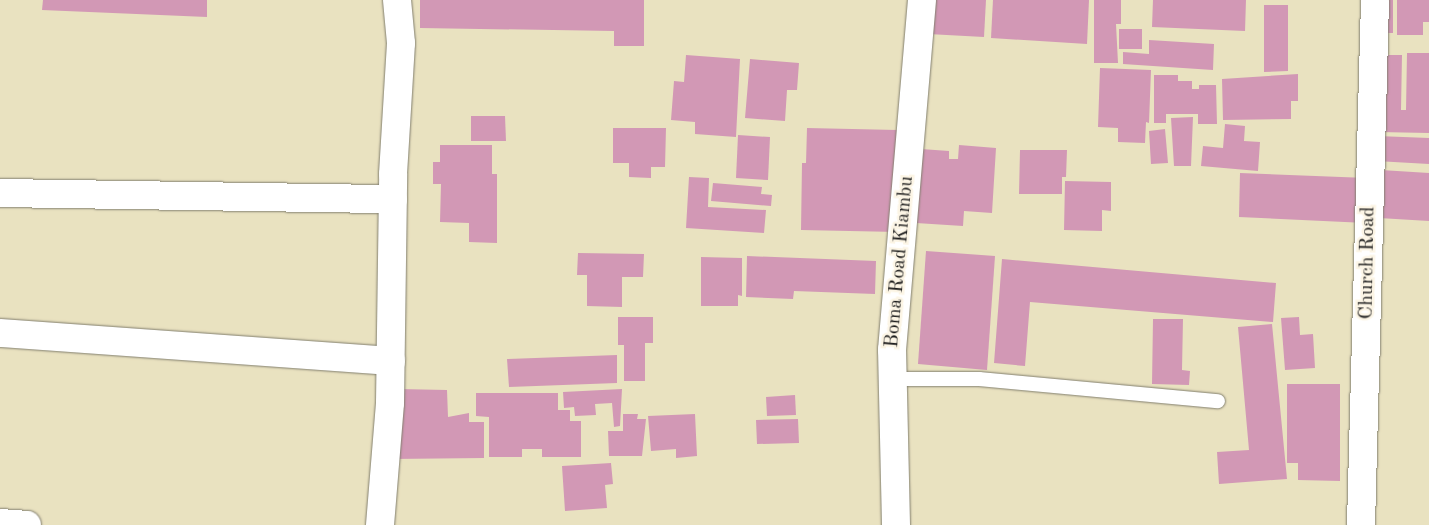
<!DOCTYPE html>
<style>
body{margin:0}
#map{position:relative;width:1429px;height:525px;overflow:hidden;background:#e9e2c0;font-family:"Old Standard TT",serif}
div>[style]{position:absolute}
.building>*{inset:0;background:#d298b5}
.roads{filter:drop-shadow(0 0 1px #827f6e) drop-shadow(0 0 1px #827f6e)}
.service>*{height:14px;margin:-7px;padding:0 7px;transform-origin:7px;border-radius:7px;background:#fff}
.minor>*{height:28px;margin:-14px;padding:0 14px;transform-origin:14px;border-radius:14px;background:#fff}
span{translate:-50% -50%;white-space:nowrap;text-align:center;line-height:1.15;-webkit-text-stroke:5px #fcf5e5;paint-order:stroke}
.street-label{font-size:20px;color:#1c1c1c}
</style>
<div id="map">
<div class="building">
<i style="clip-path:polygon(43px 0,207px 0,207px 17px,42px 10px)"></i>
<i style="clip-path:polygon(420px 0,644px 0,644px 46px,614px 46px,614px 31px,420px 28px)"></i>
<i style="clip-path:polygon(930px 0,986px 0,984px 37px,928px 34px)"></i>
<i style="clip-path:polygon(993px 0,1089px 0,1087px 44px,991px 38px)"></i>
<i style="clip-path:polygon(1094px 0,1121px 0,1121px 24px,1116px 24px,1118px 63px,1094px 63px)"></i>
<i style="clip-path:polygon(1153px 0,1246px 0,1245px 31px,1152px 27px)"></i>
<i style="clip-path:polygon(1379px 0,1393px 0,1393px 33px,1379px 33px)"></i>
<i style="clip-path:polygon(1397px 0,1429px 0,1429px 22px,1423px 22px,1423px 35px,1397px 35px)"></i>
<i style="clip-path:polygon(1264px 5px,1288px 5px,1288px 71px,1264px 72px)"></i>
<i style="clip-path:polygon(1119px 29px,1142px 29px,1142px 49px,1119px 49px)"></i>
<i style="clip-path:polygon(1149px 40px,1214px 44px,1213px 70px,1123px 64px,1123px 52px,1149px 54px)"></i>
<i style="clip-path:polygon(1407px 53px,1429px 53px,1429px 133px,1378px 132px,1382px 55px,1402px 55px,1401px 110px,1406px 110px)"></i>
<i style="clip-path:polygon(686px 55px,740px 59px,736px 137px,695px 134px,695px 122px,671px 120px,674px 81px,684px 82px)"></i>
<i style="clip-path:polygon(750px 59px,799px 63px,797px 90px,787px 90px,785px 121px,745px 118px)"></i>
<i style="clip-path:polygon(1100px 68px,1151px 70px,1149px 123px,1146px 122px,1145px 143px,1118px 142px,1118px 128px,1098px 127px)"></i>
<i style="clip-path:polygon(1298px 74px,1298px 101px,1291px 101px,1291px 119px,1223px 120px,1222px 79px)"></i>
<i style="clip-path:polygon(1154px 75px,1178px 75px,1178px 81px,1192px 81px,1192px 89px,1199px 89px,1199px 85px,1216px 85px,1217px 124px,1198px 124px,1198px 114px,1166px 114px,1166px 123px,1154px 123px)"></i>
<i style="clip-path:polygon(471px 116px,505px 116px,506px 141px,471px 141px)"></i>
<i style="clip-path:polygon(1193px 117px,1191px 166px,1174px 166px,1171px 118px)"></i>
<i style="clip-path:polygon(1225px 124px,1245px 126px,1244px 141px,1260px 142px,1258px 171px,1201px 166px,1203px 146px,1223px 148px)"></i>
<i style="clip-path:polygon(613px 128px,666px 128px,665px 167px,651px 167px,651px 178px,629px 177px,629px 163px,613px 163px)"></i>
<i style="clip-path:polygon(807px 128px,897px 130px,898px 232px,801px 230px,802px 163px,806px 163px)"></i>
<i style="clip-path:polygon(1165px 129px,1168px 163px,1151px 164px,1149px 131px)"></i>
<i style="clip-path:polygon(738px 135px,770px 137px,768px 180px,736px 178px)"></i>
<i style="clip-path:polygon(1377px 136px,1429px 138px,1429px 164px,1376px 161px)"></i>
<i style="clip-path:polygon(440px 145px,492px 145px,492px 174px,497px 174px,497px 243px,469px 242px,469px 223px,440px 222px,441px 184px,433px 184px,433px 162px,440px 162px)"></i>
<i style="clip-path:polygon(959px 145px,996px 148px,992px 213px,964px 211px,963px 226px,916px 223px,921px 149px,949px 151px,949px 159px,958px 159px)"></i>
<i style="clip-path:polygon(1020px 150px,1067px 150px,1066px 177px,1062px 177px,1062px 194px,1019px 194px)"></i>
<i style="clip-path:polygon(1381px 170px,1429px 173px,1429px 221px,1379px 218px)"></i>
<i style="clip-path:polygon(1240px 173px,1367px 178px,1366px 223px,1239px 217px)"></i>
<i style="clip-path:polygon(689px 177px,709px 178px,708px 207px,766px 210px,764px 233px,686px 228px)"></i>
<i style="clip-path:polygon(1065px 181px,1111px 182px,1111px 211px,1102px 210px,1102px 231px,1064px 230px)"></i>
<i style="clip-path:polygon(713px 183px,762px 187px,761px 194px,772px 195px,771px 206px,711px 201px)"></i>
<i style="clip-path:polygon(926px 251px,995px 256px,987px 370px,918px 364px)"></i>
<i style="clip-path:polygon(578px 253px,644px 254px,643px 277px,622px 277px,622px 307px,587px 306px,587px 275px,577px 275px)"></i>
<i style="clip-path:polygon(747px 256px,876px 261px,875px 294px,794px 291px,793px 299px,746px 297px)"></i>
<i style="clip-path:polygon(701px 257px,742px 258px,742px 296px,738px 295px,738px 306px,701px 306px)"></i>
<i style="clip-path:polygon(1002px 259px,1276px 283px,1273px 322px,1030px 302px,1025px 366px,994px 363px)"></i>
<i style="clip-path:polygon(618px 317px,653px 317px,653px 343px,645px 343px,645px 381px,624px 381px,624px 345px,618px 345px)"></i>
<i style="clip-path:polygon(1299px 317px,1300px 335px,1313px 334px,1315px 368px,1285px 370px,1281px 318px)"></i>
<i style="clip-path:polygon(1153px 319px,1183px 319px,1182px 370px,1190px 371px,1189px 385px,1152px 384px)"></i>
<i style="clip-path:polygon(1272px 324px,1287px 479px,1219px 484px,1217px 452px,1249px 450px,1238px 327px)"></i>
<i style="clip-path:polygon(617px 355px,617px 383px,509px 387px,507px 359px)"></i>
<i style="clip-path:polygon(1287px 384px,1340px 384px,1340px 481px,1298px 480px,1298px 463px,1287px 463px)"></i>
<i style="clip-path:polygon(398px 389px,447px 390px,448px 417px,469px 413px,469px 422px,484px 422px,484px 458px,391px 459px)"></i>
<i style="clip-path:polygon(622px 389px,620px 426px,614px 427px,612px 403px,595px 404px,596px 415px,575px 416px,574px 407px,564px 408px,563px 392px)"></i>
<i style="clip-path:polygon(476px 393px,558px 393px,558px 410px,570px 410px,570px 421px,581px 421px,581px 457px,542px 457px,542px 449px,522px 449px,522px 457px,489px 457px,489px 417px,476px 416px)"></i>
<i style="clip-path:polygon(795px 395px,796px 415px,767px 416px,766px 397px)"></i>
<i style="clip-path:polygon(623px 414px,638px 414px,637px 419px,646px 419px,642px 456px,609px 456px,608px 431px,623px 431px)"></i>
<i style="clip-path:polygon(695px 414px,697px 456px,676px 458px,676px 449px,651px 451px,648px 416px)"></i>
<i style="clip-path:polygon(798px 419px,799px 443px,757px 444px,756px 420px)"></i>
<i style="clip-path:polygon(611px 463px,613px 484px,605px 485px,607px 508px,565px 511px,562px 466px)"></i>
</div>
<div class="roads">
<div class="service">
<i style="left:893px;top:379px;width:86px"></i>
<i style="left:979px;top:379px;width:240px;rotate:5.3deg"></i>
</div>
<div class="minor">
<i style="left:0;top:193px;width:393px;rotate:0.9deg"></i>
<i style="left:0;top:333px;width:392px;rotate:4.1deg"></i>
<i style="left:0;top:523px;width:27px;rotate:4deg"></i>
<i style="left:380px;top:525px;width:122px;rotate:-85.3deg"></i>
<i style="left:390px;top:403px;width:229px;rotate:-89.2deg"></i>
<i style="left:393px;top:174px;width:131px;rotate:-86.5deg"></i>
<i style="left:401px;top:43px;width:43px;rotate:-95.3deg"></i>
<i style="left:896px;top:525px;width:175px;rotate:-91.3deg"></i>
<i style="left:892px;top:350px;width:351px;rotate:-85.1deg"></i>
<i style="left:1361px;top:525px;width:525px;rotate:-88.47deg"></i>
</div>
</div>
<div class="street-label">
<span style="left:900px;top:262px;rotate:-85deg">Boma Road Kiambu</span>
<span style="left:1368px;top:263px;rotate:-89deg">Church Road</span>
</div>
</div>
